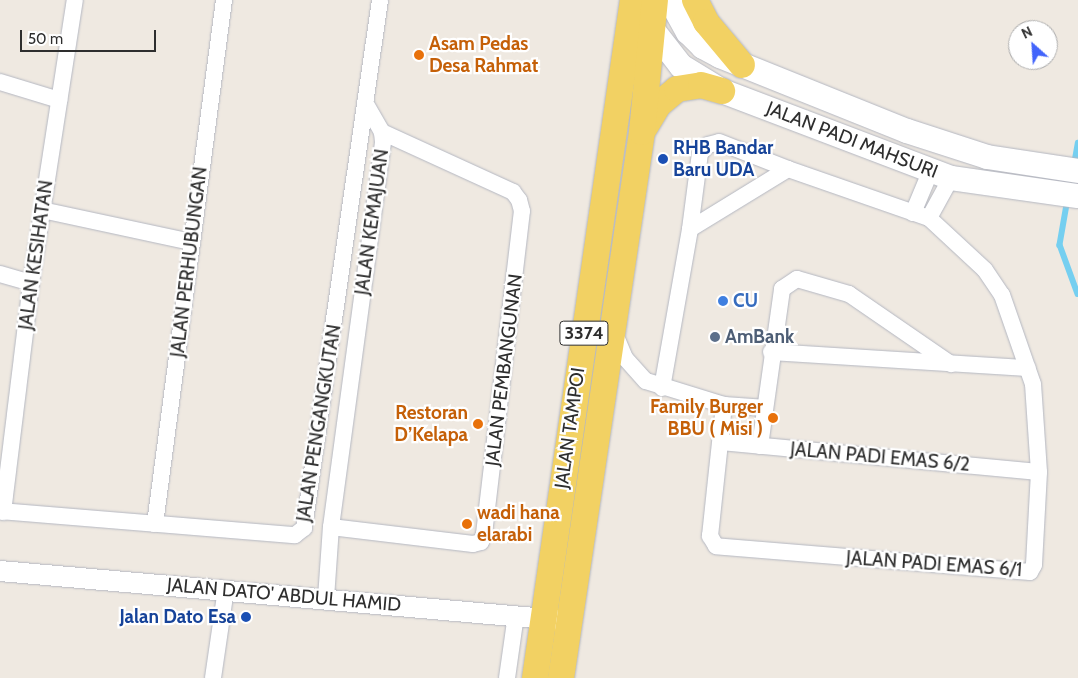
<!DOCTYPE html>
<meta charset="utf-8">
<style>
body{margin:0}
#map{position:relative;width:1078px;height:678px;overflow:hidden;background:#efe9e1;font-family:Cabin,sans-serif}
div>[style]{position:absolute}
.stream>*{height:5.5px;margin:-2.75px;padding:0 2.75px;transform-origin:2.75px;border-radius:2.75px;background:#75cff0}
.roads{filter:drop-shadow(0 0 1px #b4b7c1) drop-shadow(0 0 1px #b4b7c1)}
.minor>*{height:16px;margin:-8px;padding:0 8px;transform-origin:8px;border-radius:8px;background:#fff}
.tertiary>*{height:20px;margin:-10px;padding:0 10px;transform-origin:10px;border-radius:10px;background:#fff}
.secondary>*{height:24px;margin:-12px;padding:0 12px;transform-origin:12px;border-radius:12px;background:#fff}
.primary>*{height:26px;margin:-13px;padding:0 13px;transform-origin:13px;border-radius:13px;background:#f2d163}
.dots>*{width:14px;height:14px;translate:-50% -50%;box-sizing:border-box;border:2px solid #fff;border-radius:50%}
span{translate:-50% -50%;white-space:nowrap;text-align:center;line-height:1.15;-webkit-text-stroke:4.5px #fff;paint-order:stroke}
.shield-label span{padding:1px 4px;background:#fff;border:1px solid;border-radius:4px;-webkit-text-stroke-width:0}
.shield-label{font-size:18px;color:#2e2e2e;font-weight:700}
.food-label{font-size:19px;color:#c56008;font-weight:700}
.left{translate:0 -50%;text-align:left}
.right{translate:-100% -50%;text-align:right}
.street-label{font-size:19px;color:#2e2e2e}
.transit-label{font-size:19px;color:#164399;font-weight:700}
.shop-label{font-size:19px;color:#366cbe;font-weight:700}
.service-label{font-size:19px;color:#4e5e75;font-weight:700}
.north{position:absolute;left:1008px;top:20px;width:50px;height:50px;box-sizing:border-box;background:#fff;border:1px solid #ababab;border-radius:50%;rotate:334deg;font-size:14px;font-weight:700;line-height:20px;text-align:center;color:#2e2e2e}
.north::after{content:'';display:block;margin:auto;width:18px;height:22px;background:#4264fb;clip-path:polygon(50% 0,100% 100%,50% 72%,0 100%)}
.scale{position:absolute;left:20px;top:30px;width:136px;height:22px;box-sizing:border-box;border:2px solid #2e2e2e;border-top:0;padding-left:6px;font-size:15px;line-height:18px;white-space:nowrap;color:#2e2e2e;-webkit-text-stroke:4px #fff;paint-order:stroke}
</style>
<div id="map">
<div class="stream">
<i style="left:1074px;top:165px;width:22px;rotate:-80deg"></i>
<i style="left:1068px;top:199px;width:47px;rotate:99.9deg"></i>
<i style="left:1060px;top:245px;width:52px;rotate:69.8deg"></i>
</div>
<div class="roads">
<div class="minor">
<i style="left:0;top:82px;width:62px;rotate:17deg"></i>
<i style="left:42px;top:210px;width:152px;rotate:12.1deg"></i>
<i style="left:913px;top:213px;width:47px;rotate:-67.3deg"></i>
<i style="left:929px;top:218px;width:46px;rotate:-61.2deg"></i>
<i style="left:690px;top:229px;width:77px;rotate:-82.5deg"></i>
<i style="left:700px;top:153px;width:11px;rotate:-45deg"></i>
<i style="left:708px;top:145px;width:11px;rotate:-15deg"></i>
<i style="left:719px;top:142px;width:74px;rotate:21.4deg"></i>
<i style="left:0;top:274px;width:32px;rotate:16deg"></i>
<i style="left:614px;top:332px;width:28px;rotate:67deg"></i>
<i style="left:625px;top:358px;width:31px;rotate:48deg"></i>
<i style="left:646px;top:381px;width:82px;rotate:17.1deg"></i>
<i style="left:724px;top:405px;width:39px;rotate:4deg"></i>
<i style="left:771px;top:352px;width:257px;rotate:3.6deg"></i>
<i style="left:662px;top:388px;width:161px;rotate:-80deg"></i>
<i style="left:690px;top:229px;width:115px;rotate:-31.5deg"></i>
<i style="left:788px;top:169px;width:149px;rotate:19.2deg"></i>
<i style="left:929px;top:218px;width:76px;rotate:42.9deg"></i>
<i style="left:985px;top:270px;width:30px;rotate:56deg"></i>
<i style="left:1002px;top:295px;width:94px;rotate:70.8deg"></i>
<i style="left:1033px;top:384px;width:88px;rotate:86.1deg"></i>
<i style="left:1039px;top:472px;width:93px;rotate:93.1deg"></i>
<i style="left:1034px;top:565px;width:8px;rotate:120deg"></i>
<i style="left:1030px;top:572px;width:315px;rotate:-175.3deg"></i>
<i style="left:716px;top:546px;width:12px;rotate:-121deg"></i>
<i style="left:710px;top:536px;width:132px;rotate:-83.9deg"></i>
<i style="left:721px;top:442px;width:319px;rotate:5.4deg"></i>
<i style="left:760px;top:446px;width:159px;rotate:-82deg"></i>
<i style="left:782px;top:289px;width:18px;rotate:-34deg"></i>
<i style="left:797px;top:279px;width:54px;rotate:16.1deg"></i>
<i style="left:849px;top:294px;width:124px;rotate:34.5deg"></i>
<i style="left:0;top:511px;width:296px;rotate:4.7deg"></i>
<i style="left:295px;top:535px;width:11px;rotate:-38deg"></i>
<i style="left:304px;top:528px;width:533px;rotate:-81.81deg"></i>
<i style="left:3px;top:512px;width:231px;rotate:-83deg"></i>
<i style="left:31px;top:283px;width:286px;rotate:-81.2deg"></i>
<i style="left:155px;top:524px;width:529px;rotate:-82.5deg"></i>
<i style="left:331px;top:527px;width:143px;rotate:6.8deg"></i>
<i style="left:473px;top:544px;width:8px;rotate:-14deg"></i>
<i style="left:481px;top:542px;width:9px;rotate:-69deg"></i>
<i style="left:484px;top:534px;width:325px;rotate:-83.3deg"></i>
<i style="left:522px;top:211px;width:11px;rotate:-105deg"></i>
<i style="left:519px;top:200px;width:10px;rotate:-127deg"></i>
<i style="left:513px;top:192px;width:144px;rotate:-155.4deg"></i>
<i style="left:326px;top:598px;width:71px;rotate:-86deg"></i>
<i style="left:331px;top:527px;width:388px;rotate:-82.3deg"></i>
<i style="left:383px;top:142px;width:10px;rotate:-96deg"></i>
<i style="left:382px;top:132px;width:34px;rotate:-120deg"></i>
<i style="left:213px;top:678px;width:90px;rotate:-81.7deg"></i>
<i style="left:507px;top:678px;width:64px;rotate:-81.9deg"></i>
</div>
<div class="tertiary">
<i style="left:0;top:571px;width:560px;rotate:5.02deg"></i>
</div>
<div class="secondary">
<i style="left:670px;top:0;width:37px;rotate:61deg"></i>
<i style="left:688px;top:32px;width:21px;rotate:45deg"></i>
<i style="left:703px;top:47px;width:19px;rotate:28deg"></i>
<i style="left:720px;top:56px;width:201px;rotate:21.9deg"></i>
<i style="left:907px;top:131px;width:84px;rotate:18deg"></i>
<i style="left:987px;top:157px;width:92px;rotate:8.7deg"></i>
<i style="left:653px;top:30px;width:46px;rotate:52.1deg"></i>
<i style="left:681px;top:66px;width:48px;rotate:31.4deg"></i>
<i style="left:722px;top:91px;width:245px;rotate:20.8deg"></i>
<i style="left:951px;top:178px;width:128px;rotate:8.1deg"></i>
</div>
<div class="primary">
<i style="left:695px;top:0;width:25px;rotate:63deg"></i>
<i style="left:706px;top:22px;width:56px;rotate:50.1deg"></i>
<i style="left:645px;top:127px;width:26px;rotate:-59deg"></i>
<i style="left:658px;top:105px;width:25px;rotate:-40deg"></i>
<i style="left:677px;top:89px;width:24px;rotate:-9deg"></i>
<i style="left:701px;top:85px;width:22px;rotate:16deg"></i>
<i style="left:535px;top:678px;width:685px;rotate:-81.78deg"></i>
<i style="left:561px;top:678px;width:552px;rotate:-81.56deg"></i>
<i style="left:642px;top:132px;width:133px;rotate:-84.4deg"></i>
</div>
</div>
<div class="dots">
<i style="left:419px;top:55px;background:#e8710a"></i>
<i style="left:663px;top:159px;background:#1a4fb4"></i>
<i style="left:723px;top:301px;background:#3f7fe0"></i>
<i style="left:715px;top:337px;background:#5c6f8a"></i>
<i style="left:773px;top:418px;background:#e8710a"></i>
<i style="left:478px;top:424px;background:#e8710a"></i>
<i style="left:467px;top:524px;background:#e8710a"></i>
<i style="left:246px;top:617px;background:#1a4fb4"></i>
</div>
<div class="shield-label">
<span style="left:584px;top:333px">3374</span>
</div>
<div class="food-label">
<span class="left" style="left:429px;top:55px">Asam Pedas<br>Desa Rahmat</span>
<span class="right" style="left:763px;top:418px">Family Burger<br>BBU ( Misi )</span>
<span class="right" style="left:468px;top:424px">Restoran<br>D’Kelapa</span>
<span class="left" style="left:477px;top:524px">wadi hana<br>elarabi</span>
</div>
<div class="street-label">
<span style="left:852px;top:140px;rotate:21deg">JALAN PADI MAHSURI</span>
<span style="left:372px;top:222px;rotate:-82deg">JALAN KEMAJUAN</span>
<span style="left:36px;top:255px;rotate:-82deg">JALAN KESIHATAN</span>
<span style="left:189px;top:262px;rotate:-83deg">JALAN PERHUBUNGAN</span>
<span style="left:504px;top:370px;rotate:-83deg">JALAN PEMBANGUNAN</span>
<span style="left:319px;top:423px;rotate:-81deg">JALAN PENGANGKUTAN</span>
<span style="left:570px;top:428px;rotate:-82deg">JALAN TAMPOI</span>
<span style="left:880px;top:457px;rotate:5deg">JALAN PADI EMAS 6/2</span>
<span style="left:934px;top:564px;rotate:4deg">JALAN PADI EMAS 6/1</span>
<span style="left:284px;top:595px;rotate:5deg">JALAN DATO' ABDUL HAMID</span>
</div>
<div class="transit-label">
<span class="left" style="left:673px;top:159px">RHB Bandar<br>Baru UDA</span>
<span class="right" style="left:236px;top:617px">Jalan Dato Esa</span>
</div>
<div class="shop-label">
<span class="left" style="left:733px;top:301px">CU</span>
</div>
<div class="service-label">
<span class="left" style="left:725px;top:337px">AmBank</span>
</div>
<div class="north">N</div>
<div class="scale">50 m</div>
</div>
